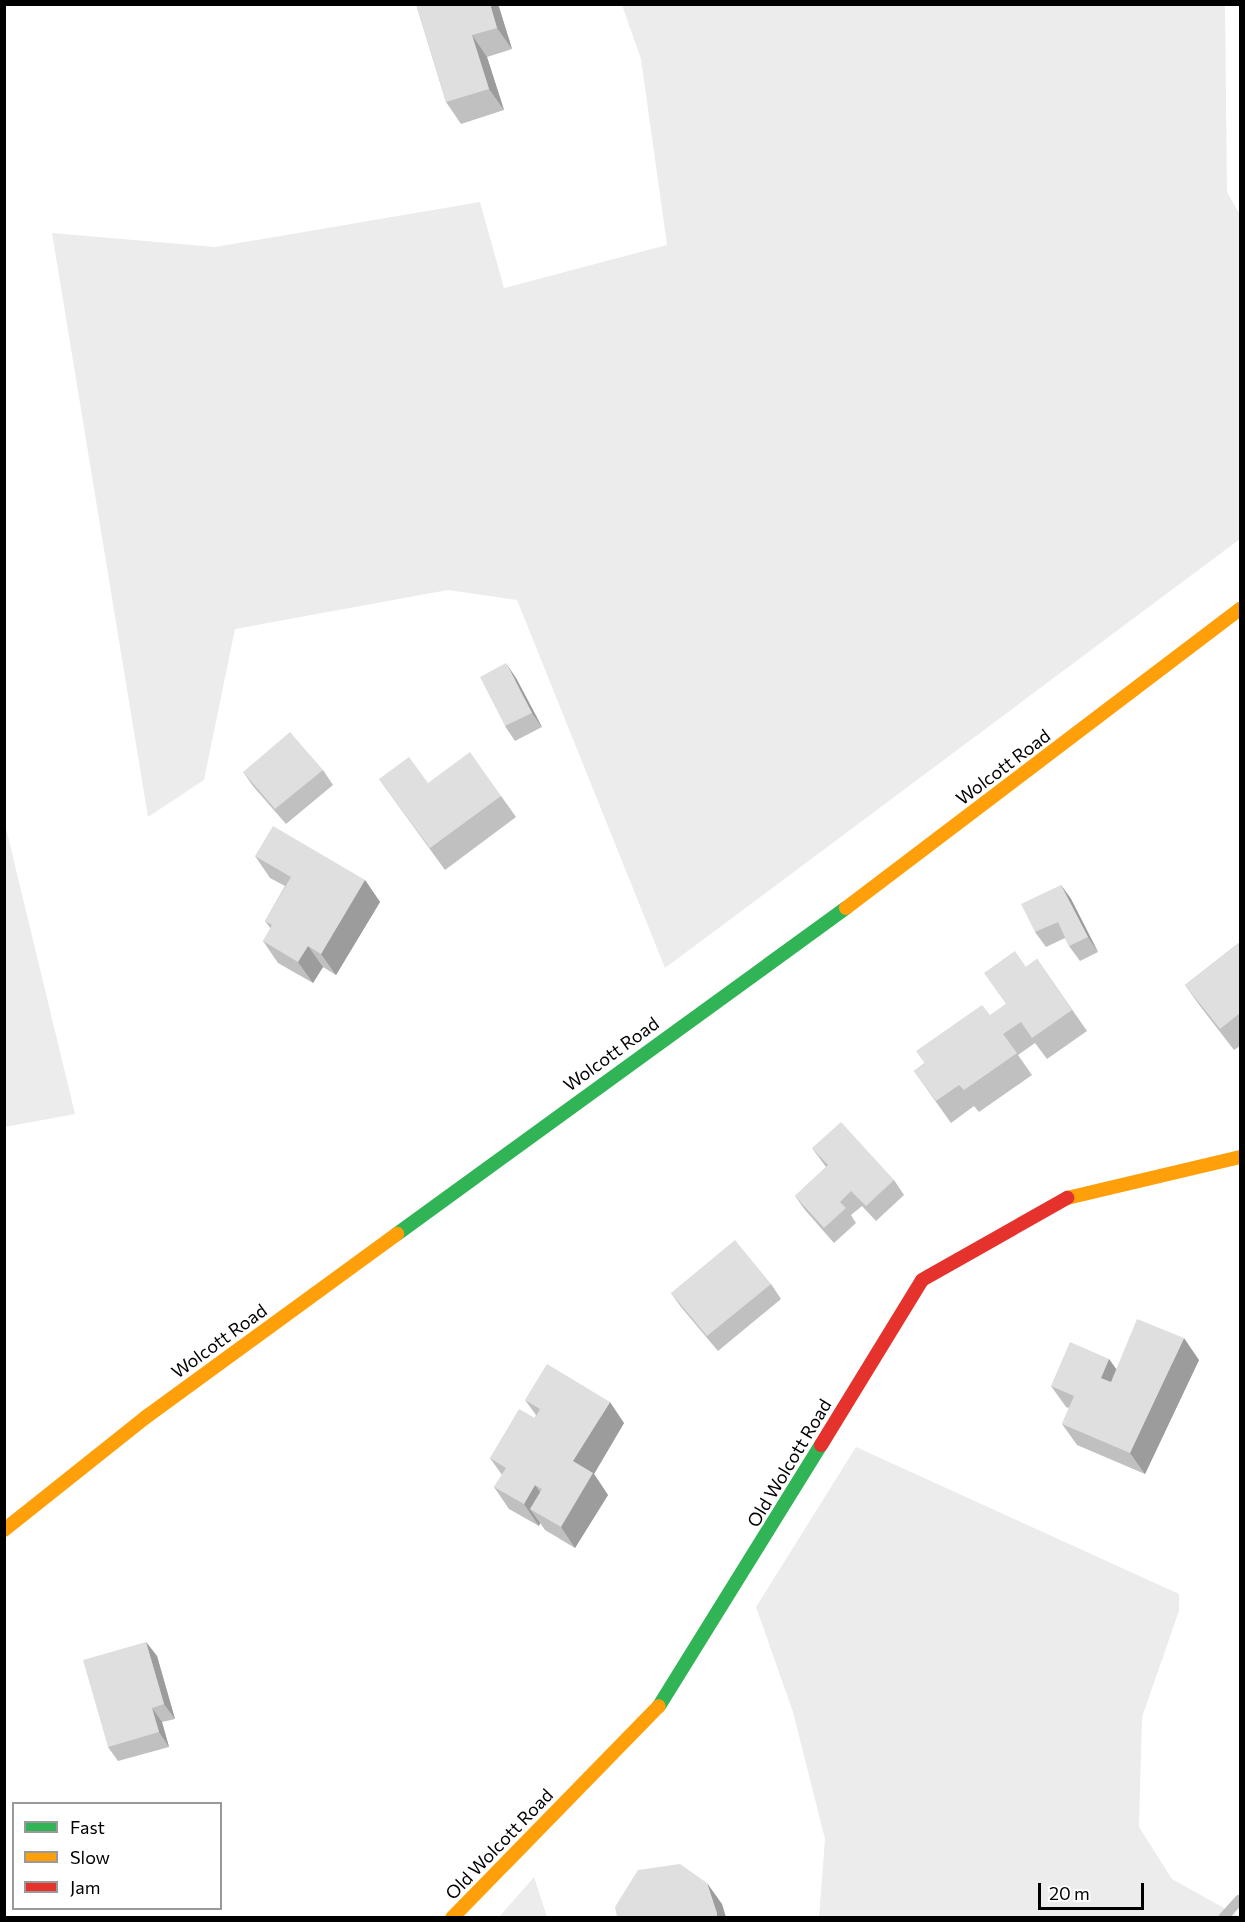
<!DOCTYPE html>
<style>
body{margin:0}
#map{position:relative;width:1245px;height:1922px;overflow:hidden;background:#fff;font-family:Commissioner,sans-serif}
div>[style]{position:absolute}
.green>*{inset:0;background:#ececec}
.stream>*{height:10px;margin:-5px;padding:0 5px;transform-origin:5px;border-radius:5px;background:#bfbfbf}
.fast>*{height:14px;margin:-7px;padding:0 7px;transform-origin:7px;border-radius:7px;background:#30b455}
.slow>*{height:14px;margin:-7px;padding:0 7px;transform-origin:7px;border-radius:7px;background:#ff9f0a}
.jam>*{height:14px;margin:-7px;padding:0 7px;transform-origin:7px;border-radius:7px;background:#e5322d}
.wall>*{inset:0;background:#c0c0c0}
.shaded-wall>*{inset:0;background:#9c9c9c}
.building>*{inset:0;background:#dfdfdf}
span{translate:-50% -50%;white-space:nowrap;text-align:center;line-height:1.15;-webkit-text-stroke:6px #fff;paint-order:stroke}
.street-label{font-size:18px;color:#000}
.frame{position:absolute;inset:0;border:6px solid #000;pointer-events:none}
.legend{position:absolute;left:12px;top:1802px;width:210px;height:108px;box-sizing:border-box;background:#fff;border:2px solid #999;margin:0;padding:8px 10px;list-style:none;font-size:18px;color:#000}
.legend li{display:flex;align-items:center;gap:12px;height:30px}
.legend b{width:30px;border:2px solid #999}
.scale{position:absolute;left:1038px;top:1883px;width:106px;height:27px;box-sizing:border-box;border:3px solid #000;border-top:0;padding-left:8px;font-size:18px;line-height:21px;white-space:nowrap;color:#000;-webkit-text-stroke:4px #fff;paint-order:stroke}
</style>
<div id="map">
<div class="green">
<i style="clip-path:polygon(622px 5px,1225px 5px,1227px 192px,1240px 215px,1240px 539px,665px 968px,517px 600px,448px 590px,235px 629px,204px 780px,148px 817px,52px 233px,215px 247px,480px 202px,504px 288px,667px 245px,641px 59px)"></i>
<i style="clip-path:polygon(4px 820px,75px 1114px,5px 1127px,4px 1127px)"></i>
<i style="clip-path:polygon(856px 1447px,1179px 1594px,1179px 1611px,1142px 1717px,1139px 1827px,1172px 1879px,1240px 1917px,819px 1917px,825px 1839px,793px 1712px,756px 1607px)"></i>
<i style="clip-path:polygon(534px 1877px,547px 1917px,499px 1917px)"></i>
</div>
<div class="stream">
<i style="left:1223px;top:1918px;width:25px;rotate:-48deg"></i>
</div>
<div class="fast">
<i style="left:397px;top:1234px;width:555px;rotate:-35.98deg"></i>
<i style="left:659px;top:1706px;width:307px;rotate:-58.2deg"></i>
</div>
<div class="slow">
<i style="left:846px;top:908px;width:495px;rotate:-37.2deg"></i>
<i style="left:1067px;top:1198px;width:178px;rotate:-13.3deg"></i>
<i style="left:4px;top:1530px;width:181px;rotate:-38.5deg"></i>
<i style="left:146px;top:1417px;width:311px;rotate:-36.1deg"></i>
<i style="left:452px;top:1918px;width:296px;rotate:-45.7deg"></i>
</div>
<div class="jam">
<i style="left:821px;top:1445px;width:193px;rotate:-58.5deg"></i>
<i style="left:922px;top:1280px;width:167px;rotate:-29.5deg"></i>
</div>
<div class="wall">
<i style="clip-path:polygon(416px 4px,497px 4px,499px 7px,512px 49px,487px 57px,504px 110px,461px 124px,446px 102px)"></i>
<i style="clip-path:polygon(516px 678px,542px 727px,515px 741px,505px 726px)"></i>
<i style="clip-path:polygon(323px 770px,333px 785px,286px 824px,253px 786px,243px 772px)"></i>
<i style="clip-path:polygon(379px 779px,428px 783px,501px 796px,516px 817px,445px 870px)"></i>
<i style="clip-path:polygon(255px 856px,365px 880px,380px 902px,336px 975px,323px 967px,313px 983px,278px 963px,263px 941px,271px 929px,265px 921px,285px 886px,270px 878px)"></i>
<i style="clip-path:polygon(1061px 885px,1071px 899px,1098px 952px,1080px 961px,1069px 946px,1065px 938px,1046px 947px,1035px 932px)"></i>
<i style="clip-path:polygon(1240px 942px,1240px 1046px,1234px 1050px,1200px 1006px,1185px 985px)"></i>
<i style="clip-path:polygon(1037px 959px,1087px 1031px,1047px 1059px,1035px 1043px,1018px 1055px,1032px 1075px,979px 1112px,974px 1106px,951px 1123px,914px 1071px,1006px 1004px,1026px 967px)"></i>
<i style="clip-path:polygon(812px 1148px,894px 1180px,904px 1195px,876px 1221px,862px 1206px,851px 1215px,856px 1223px,834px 1243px,805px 1210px,795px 1196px,826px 1167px)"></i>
<i style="clip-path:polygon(771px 1284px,781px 1299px,718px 1351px,681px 1307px,671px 1293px)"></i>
<i style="clip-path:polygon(1109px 1359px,1116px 1369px,1199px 1360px,1145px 1474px,1077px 1445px,1062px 1424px,1069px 1408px,1066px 1407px,1051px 1386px)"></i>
<i style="clip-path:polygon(525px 1400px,624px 1423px,594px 1474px,608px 1495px,575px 1548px,545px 1530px,540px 1523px,539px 1526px,509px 1509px,494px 1487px,502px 1475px,490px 1458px,535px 1418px,536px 1415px)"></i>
<i style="clip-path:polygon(146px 1642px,157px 1656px,175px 1719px,162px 1722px,169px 1747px,118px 1761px,108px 1747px)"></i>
</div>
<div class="shaded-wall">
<i style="clip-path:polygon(490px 4px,497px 4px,499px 7px,512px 49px,497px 28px)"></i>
<i style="clip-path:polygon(472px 35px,487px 57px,504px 110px,489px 89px)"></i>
<i style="clip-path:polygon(506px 663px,516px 678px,542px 727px,532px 713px)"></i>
<i style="clip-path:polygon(365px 880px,380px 902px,336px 975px,321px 954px)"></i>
<i style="clip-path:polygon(1061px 885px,1071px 899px,1098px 952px,1088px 937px)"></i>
<i style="clip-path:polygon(308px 946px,323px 967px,313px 983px,298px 962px)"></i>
<i style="clip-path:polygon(1184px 1338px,1199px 1360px,1145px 1474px,1130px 1453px)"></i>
<i style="clip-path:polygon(1109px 1359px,1124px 1380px,1116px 1399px,1101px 1378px)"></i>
<i style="clip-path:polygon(610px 1402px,624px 1423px,594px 1474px,608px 1495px,575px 1548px,561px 1527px,573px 1461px)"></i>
<i style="clip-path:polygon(535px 1485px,550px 1506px,530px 1509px,540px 1523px,539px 1526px,524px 1504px)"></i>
<i style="clip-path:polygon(146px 1642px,157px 1656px,175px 1719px,164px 1704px)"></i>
<i style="clip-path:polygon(152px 1708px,162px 1722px,169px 1747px,159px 1732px)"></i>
<i style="clip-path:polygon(707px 1883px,722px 1904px,726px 1917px,717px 1917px)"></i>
</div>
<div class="building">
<i style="clip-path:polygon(416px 4px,490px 4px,497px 28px,472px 35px,489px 89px,446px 102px)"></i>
<i style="clip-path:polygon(506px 663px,532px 713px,505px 726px,480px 677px)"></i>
<i style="clip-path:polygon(290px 732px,323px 770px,275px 809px,243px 772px)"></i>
<i style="clip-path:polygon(470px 752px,501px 796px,430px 848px,379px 779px,409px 757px,428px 783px)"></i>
<i style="clip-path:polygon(273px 826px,365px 880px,321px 954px,308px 946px,298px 962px,263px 941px,272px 925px,265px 921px,291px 877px,255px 856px)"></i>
<i style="clip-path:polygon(1061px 885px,1088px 937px,1069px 946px,1058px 922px,1035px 932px,1021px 904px)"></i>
<i style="clip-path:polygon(1240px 942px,1240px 1013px,1220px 1029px,1185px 985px)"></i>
<i style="clip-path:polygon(1015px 951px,1026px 967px,1037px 959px,1072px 1010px,1032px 1038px,1021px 1022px,1003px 1034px,1017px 1053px,964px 1090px,959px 1085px,936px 1101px,914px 1071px,925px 1064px,916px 1051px,982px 1005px,990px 1015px,1006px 1004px,984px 973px)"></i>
<i style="clip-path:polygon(841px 1122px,894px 1180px,866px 1206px,851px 1191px,840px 1202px,846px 1208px,824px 1228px,795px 1196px,828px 1165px,812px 1148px)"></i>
<i style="clip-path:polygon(735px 1240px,771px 1284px,707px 1336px,671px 1293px)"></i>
<i style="clip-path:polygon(1137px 1319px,1184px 1338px,1130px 1453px,1062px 1424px,1074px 1396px,1051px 1386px,1070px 1342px,1109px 1359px,1101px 1378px,1111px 1382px)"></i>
<i style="clip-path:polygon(547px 1364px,610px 1402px,573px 1461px,593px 1473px,561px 1527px,530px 1509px,542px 1489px,535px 1485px,524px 1504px,494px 1487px,506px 1468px,490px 1458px,519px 1409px,535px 1418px,540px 1409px,525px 1400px)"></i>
<i style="clip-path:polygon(146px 1642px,164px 1704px,152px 1708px,159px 1732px,108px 1747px,83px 1660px)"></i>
<i style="clip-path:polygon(680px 1864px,707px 1883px,717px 1913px,717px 1917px,617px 1917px,615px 1907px,638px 1870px)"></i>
</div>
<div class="street-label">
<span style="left:1003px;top:767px;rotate:-37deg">Wolcott Road</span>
<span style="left:611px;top:1054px;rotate:-36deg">Wolcott Road</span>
<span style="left:219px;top:1341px;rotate:-36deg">Wolcott Road</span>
<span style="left:789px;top:1463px;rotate:-59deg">Old Wolcott Road</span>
<span style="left:499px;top:1844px;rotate:-46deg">Old Wolcott Road</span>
</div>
<div class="frame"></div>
<ul class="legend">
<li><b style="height:8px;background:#30b455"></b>Fast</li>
<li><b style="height:8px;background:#ff9f0a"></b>Slow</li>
<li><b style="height:8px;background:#e5322d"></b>Jam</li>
</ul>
<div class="scale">20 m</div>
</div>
